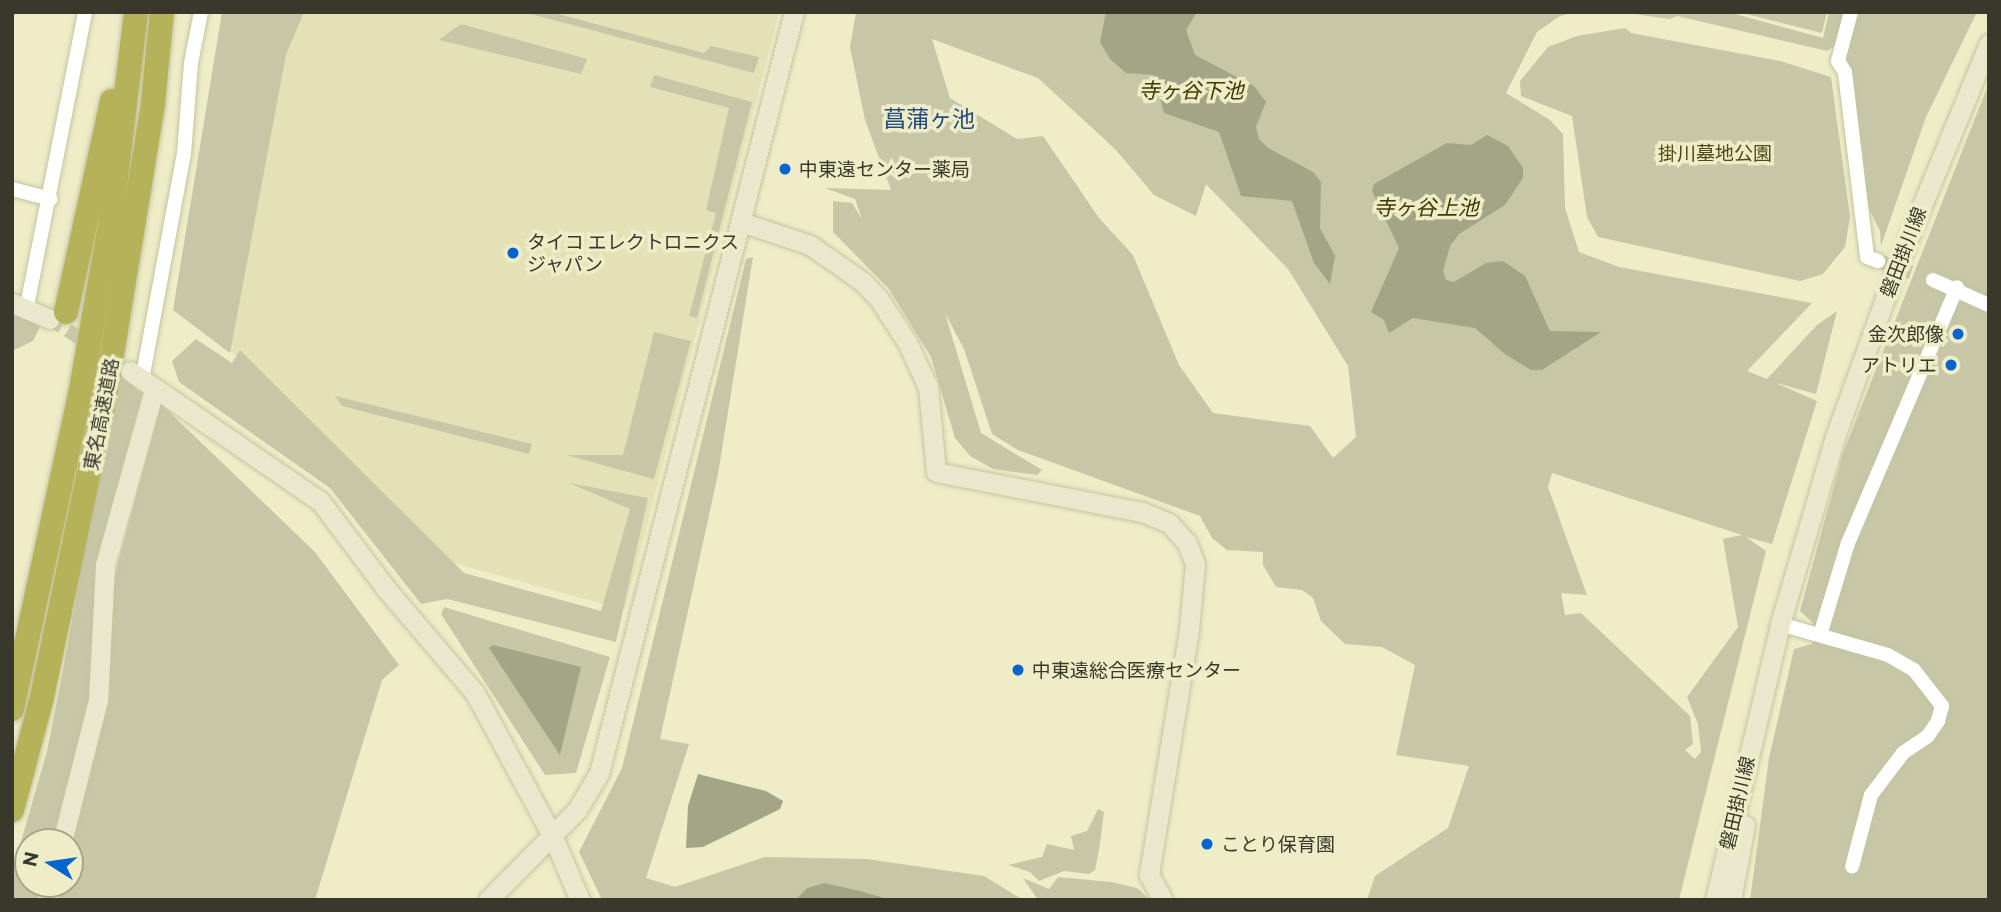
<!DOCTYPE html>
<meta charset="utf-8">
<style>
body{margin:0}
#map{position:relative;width:2001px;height:912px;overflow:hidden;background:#eeedc8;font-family:Commissioner,"Noto Sans JP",sans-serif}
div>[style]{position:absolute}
.built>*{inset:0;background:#e3e2b6}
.green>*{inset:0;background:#c7c7a8}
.water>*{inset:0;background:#a4a486}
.street-tunnel>*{height:14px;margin-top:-7px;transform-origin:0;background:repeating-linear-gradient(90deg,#cac9a8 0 14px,transparent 0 21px)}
.roads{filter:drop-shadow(0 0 2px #c5c4a0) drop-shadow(0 0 2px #c5c4a0)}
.street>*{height:14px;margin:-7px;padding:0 7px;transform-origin:7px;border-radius:7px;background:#fff}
.secondary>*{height:19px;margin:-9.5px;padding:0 9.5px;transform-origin:9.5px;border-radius:9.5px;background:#e9e8cd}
.highway>*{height:24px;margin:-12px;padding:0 12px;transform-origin:12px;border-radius:12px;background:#b6b259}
.dots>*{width:19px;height:19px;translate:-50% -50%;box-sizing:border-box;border:4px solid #eeedc8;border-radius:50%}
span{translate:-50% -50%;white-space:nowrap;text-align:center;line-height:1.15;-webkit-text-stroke:7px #eeedc8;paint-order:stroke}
.park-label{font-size:19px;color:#4c4a15}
.poi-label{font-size:19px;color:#39382a}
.left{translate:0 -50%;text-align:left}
.right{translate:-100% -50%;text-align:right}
.street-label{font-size:19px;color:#39382a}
.water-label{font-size:21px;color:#3c3900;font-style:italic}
.quarter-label{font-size:23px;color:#254c82}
.frame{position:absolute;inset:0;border:14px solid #39382a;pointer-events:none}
.north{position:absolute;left:14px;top:828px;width:70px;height:70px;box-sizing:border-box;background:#eeedc8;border:2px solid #a6a589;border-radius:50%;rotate:282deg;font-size:19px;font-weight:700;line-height:28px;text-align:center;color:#39382a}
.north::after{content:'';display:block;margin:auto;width:24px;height:32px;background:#0264cd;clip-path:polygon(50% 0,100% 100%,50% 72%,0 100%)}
</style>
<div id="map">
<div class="built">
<i style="clip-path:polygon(249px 12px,779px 12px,625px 610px,453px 563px,221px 342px)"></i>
</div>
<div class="green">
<i style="clip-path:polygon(222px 12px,304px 12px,286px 55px,230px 353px,173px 310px)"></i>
<i style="clip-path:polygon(523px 12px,551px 12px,704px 53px,711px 46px,759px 57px,754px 73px)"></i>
<i style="clip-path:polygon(evenodd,856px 12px,1576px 12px,1560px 16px,1537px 32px,1506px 93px,1550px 120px,1563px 134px,1565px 208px,1579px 252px,1619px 267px,1812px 303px,1747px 371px,1767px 379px,1817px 325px,1837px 311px,1816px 394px,1776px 383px,1817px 401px,1772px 544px,1746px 537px,1766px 551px,1679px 900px,1367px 900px,1375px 876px,1448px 828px,1469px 766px,1396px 755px,1415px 665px,1382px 647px,1345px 644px,1321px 621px,1313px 598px,1302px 590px,1276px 587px,1263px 565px,1263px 552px,1227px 550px,1212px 538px,1200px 516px,1018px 450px,992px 434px,964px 349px,945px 313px,981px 433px,1042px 470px,1037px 475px,993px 469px,970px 456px,955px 438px,931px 357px,889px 289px,833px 232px,833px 201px,852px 203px,862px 219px,855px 199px,825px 188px,891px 190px,865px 120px,850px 47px,856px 12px,932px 39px,1038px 78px,1115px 149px,1154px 195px,1196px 216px,1206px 184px,1288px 269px,1348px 366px,1356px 437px,1333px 458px,1310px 426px,1213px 413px,1179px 365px,1133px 255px,1099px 218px,1043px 136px,1017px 139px,950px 98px,932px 39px,856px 12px,1552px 473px,1742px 535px,1723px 539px,1738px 627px,1687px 697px,1698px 724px,1701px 752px,1695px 759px,1685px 750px,1693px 744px,1690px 716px,1581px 613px,1565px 615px,1561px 593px,1587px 595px,1548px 487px,1552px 473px)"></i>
<i style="clip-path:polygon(1619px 12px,1728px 12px,1823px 38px,1829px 12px,1843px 12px,1837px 45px,1827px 51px,1677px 16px,1670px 19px)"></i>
<i style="clip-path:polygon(1738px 12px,1827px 12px,1822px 33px)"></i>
<i style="clip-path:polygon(1857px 12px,1977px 12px,1926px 117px,1881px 246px,1880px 231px,1866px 203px,1844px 61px)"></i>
<i style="clip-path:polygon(461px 24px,587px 59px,581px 74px,439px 40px)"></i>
<i style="clip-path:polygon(1625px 28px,1631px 33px,1780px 61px,1831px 77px,1850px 217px,1845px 247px,1823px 274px,1800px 281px,1598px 237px,1587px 217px,1572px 116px,1521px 96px,1520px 81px,1548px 47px,1577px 36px)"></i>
<i style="clip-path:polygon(654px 75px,752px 102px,697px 318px,689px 316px,716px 213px,706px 210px,729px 108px,650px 87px)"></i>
<i style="clip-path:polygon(1989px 83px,1989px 900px,1750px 900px,1769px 758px,1794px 649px,1812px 644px,1816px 635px,1811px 633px,1813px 623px,1800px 611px,1843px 453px)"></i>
<i style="clip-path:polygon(753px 257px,718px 474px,660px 739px,689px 744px,646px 878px,675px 887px,765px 857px,867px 859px,984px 876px,1023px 900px,891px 900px,824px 883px,807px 888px,795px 900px,602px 900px,579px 852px,622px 768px,746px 259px)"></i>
<i style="clip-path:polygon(12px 314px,44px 318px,33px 341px,12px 351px)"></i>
<i style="clip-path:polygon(654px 332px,691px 341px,654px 479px,566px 455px,623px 455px)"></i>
<i style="clip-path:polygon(196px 339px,232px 363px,240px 350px,464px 573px,601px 611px,630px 509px,569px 483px,648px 498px,616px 642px,447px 599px,421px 604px,330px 488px,179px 382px,172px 361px)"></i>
<i style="clip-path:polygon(116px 373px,143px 394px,96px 563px,92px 699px,53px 842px,28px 842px,28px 884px,43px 884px,39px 900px,12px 900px,12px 873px,47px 751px,63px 670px)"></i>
<i style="clip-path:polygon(335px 396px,532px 444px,529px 454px,342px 406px)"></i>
<i style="clip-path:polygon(161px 404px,315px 552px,399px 665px,382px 680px,315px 900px,58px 900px,62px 884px,70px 884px,70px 851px,109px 698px,113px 582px)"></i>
<i style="clip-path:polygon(444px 607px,610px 657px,576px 773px,545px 775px,441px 614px)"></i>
<i style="clip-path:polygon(1098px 809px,1104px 812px,1100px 844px,1095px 870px,1089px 874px,1064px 871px,1039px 881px,1030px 872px,1008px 865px,1042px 857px,1047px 844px,1074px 850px,1071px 836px,1087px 831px)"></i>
<i style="clip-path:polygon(1058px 877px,1111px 882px,1137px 888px,1150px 900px,1038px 900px,1023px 878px,1049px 889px)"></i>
</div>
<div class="water">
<i style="clip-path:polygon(1106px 12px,1197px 12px,1186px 30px,1195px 55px,1254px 86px,1266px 102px,1256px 127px,1259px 139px,1268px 148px,1313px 172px,1321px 182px,1320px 228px,1335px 256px,1330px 284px,1314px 263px,1292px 201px,1241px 196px,1219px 132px,1164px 113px,1154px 75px,1126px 73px,1110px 59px,1100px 42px)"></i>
<i style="clip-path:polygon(1487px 135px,1508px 146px,1523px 168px,1523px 178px,1505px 205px,1459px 234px,1450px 246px,1443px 271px,1446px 280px,1454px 282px,1486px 263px,1503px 261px,1525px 276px,1550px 331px,1601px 332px,1542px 370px,1531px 370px,1505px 354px,1475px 328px,1413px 318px,1389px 333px,1384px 320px,1371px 312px,1399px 248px,1372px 191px,1374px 184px,1447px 143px,1471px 145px)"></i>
<i style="clip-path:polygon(493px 645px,581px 667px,560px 755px,489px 648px)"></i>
<i style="clip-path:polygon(698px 774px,766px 791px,783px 801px,780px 809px,703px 847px,686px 848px,688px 806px)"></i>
<i style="clip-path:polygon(824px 883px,860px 891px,891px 900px,795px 900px,807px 888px)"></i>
</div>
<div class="street-tunnel">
<i style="left:1878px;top:261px;width:58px;rotate:19.1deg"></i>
<i style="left:50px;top:319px;width:52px;rotate:32.5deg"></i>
</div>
<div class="roads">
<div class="street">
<i style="left:1851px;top:12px;width:51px;rotate:104.9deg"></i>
<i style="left:1838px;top:61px;width:13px;rotate:58deg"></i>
<i style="left:1845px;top:72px;width:186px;rotate:83.2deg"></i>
<i style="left:1867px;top:257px;width:12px;rotate:20deg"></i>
<i style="left:12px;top:189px;width:40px;rotate:14.4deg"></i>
<i style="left:1933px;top:280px;width:61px;rotate:24.1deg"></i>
<i style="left:27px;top:306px;width:300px;rotate:-78.8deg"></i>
<i style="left:142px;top:380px;width:230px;rotate:-79.5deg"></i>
<i style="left:184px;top:154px;width:91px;rotate:-85.6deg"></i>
<i style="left:191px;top:63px;width:52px;rotate:-78.9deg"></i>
<i style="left:1780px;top:624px;width:112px;rotate:16deg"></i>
<i style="left:1888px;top:655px;width:30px;rotate:30deg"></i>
<i style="left:1914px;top:670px;width:46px;rotate:52.1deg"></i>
<i style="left:1942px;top:706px;width:16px;rotate:105deg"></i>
<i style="left:1938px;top:721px;width:18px;rotate:124deg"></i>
<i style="left:1928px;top:736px;width:30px;rotate:146deg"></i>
<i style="left:1903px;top:753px;width:53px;rotate:127.3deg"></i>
<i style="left:1871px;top:795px;width:74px;rotate:104.8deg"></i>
<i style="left:1820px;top:635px;width:96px;rotate:-73.1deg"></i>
<i style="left:1848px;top:543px;width:278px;rotate:-66.9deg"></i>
</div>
<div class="secondary">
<i style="left:741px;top:222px;width:73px;rotate:18.4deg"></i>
<i style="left:810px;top:245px;width:65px;rotate:34.9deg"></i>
<i style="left:863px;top:282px;width:23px;rotate:47deg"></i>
<i style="left:879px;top:299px;width:51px;rotate:56.9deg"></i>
<i style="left:907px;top:342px;width:50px;rotate:65deg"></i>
<i style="left:928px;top:387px;width:85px;rotate:84.6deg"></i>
<i style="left:936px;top:472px;width:210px;rotate:11deg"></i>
<i style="left:1142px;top:512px;width:29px;rotate:22deg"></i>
<i style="left:1169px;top:523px;width:27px;rotate:48deg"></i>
<i style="left:1187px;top:543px;width:22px;rotate:69deg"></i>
<i style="left:1195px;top:564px;width:66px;rotate:95.2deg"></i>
<i style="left:1189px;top:630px;width:248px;rotate:99.3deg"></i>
<i style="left:1149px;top:875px;width:29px;rotate:61deg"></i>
<i style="left:12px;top:303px;width:41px;rotate:22.8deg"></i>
<i style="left:130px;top:371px;width:230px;rotate:34.4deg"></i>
<i style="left:320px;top:501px;width:111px;rotate:53deg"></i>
<i style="left:387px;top:590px;width:135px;rotate:49.5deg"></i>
<i style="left:475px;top:693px;width:164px;rotate:61.6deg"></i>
<i style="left:553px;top:837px;width:69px;rotate:66.8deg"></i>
<i style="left:62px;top:842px;width:146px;rotate:-75.8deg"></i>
<i style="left:98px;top:700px;width:135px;rotate:-87deg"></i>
<i style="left:105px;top:565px;width:183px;rotate:-74.4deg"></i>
<i style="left:47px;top:900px;width:16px;rotate:-76deg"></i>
<i style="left:488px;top:900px;width:127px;rotate:-45.3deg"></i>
<i style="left:577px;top:810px;width:43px;rotate:-59.3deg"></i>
<i style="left:599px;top:773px;width:786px;rotate:-75.63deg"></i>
<i style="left:1715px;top:900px;width:284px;rotate:-76.7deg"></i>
<i style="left:1780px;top:624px;width:198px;rotate:-73.6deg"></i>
<i style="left:1836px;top:434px;width:177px;rotate:-70.1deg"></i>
<i style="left:1896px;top:268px;width:243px;rotate:-67.5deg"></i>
<i style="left:1731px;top:900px;width:76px;rotate:-79.4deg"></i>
</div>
<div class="highway">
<i style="left:66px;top:312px;width:216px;rotate:-77.7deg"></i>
<i style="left:12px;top:709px;width:321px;rotate:-77.8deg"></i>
<i style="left:80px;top:395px;width:179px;rotate:-80deg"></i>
<i style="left:111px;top:219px;width:209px;rotate:-83.1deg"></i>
<i style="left:12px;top:810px;width:117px;rotate:-75.1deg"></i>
<i style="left:42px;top:697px;width:313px;rotate:-78.2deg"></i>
<i style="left:106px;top:391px;width:292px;rotate:-80.7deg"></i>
<i style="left:153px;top:103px;width:91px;rotate:-84.4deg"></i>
</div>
</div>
<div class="dots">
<i style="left:785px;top:169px;background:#0264cd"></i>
<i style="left:513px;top:253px;background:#0264cd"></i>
<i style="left:1958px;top:334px;background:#0264cd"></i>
<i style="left:1951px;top:365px;background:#0264cd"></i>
<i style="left:1018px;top:670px;background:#0264cd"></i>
<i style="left:1207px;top:844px;background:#0264cd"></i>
</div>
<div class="park-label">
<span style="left:1715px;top:153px">掛川墓地公園</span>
</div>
<div class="poi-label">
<span class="left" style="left:799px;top:169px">中東遠センター薬局</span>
<span class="left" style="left:527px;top:253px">タイコ エレクトロニクス<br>ジャパン</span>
<span class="right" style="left:1944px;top:334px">金次郎像</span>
<span class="right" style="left:1937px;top:365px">アトリエ</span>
<span class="left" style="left:1032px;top:670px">中東遠総合医療センター</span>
<span class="left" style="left:1221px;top:844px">ことり保育園</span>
</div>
<div class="street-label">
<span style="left:1903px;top:252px;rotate:-69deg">磐田掛川線</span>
<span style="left:101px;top:414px;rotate:-79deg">東名高速道路</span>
<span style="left:1737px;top:803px;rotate:-77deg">磐田掛川線</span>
</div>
<div class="water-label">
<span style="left:1191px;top:90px">寺ヶ谷下池</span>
<span style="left:1426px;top:207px">寺ヶ谷上池</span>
</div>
<div class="quarter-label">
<span style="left:929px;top:118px">菖蒲ヶ池</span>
</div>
<div class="frame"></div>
<div class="north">N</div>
</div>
